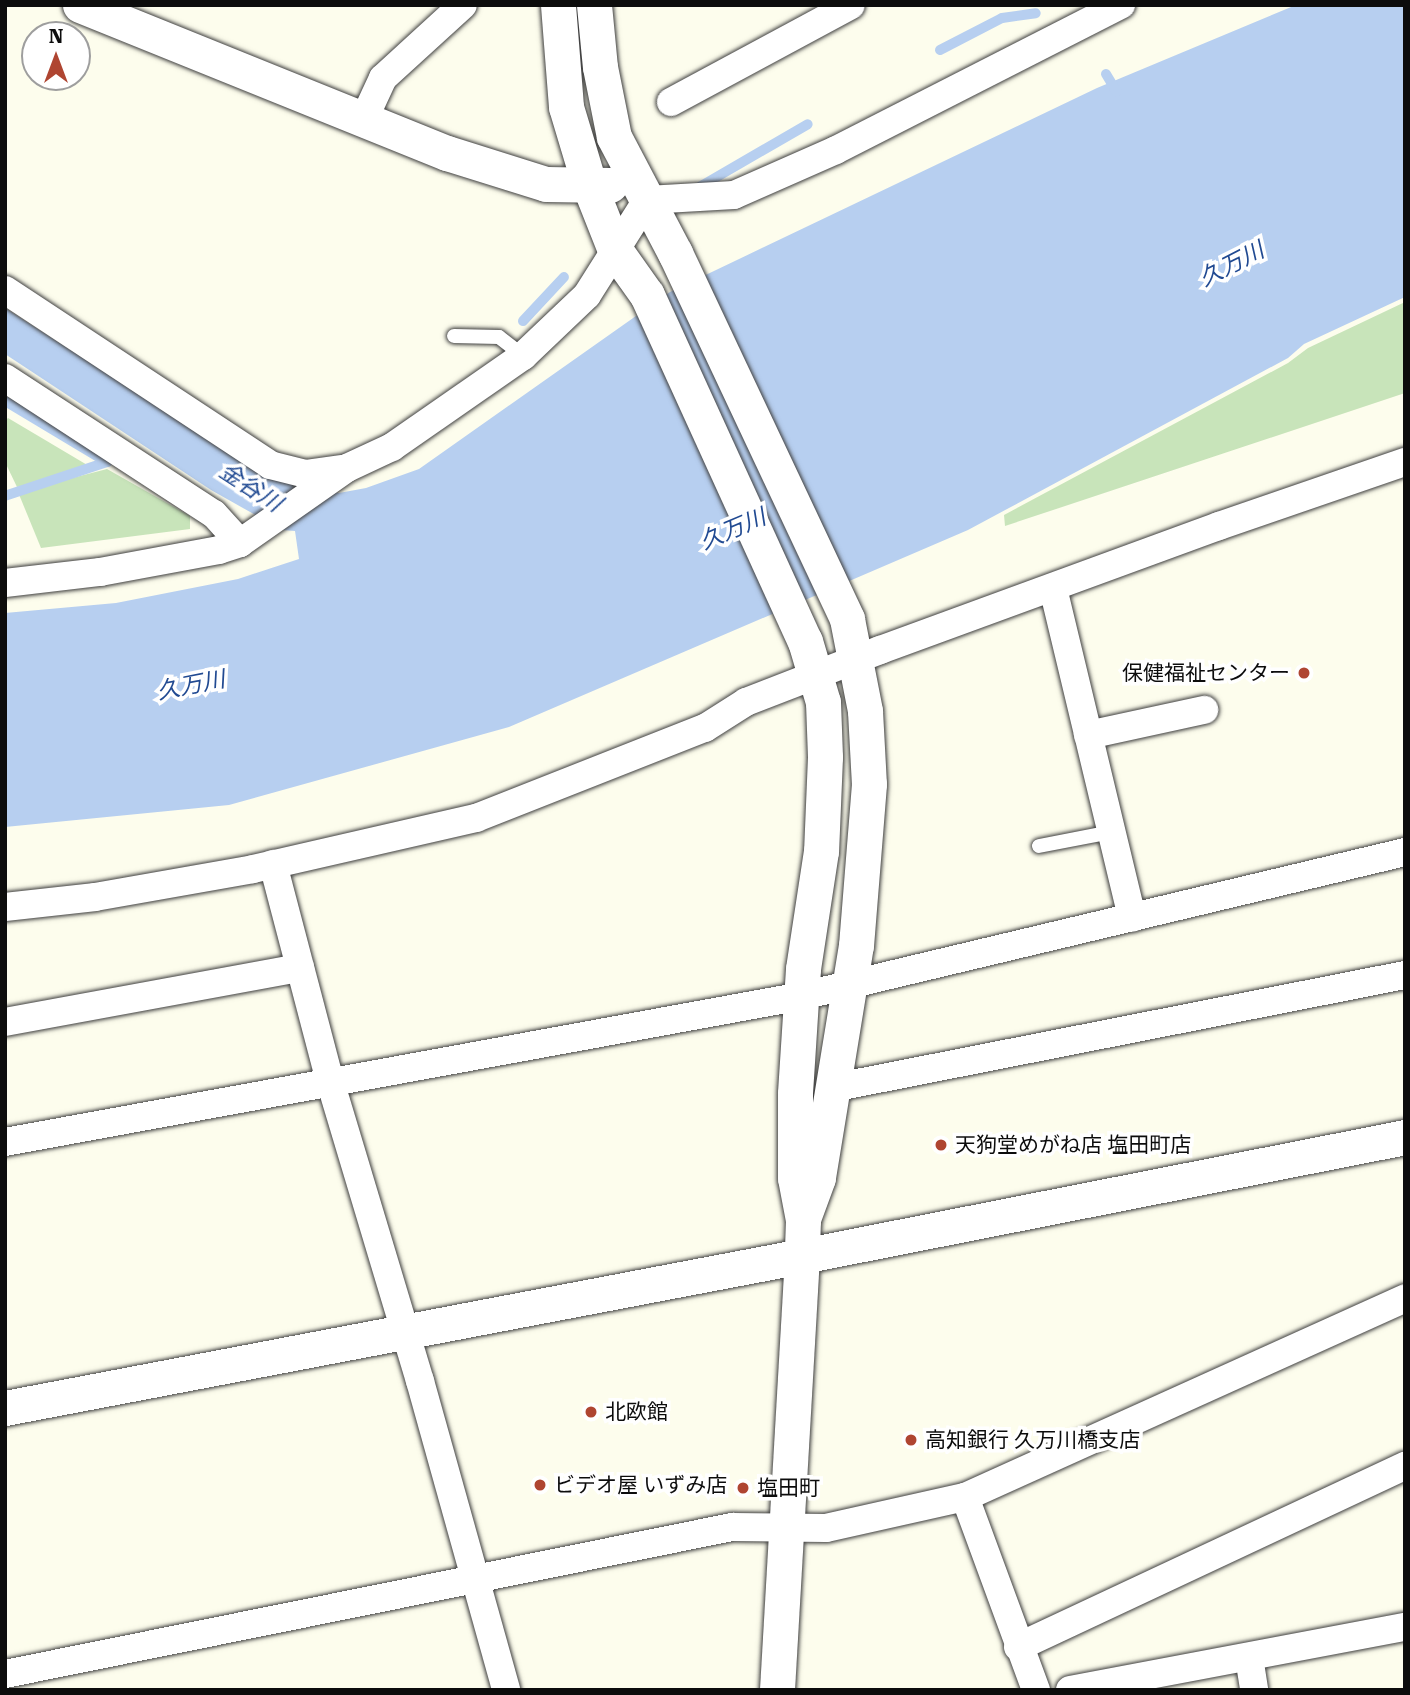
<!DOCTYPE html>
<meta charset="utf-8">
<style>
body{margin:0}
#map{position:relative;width:1410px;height:1695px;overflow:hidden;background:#fdfded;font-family:"Roboto Serif","Noto Sans JP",serif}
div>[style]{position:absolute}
.green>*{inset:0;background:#c8e4ba}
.water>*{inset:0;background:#b7cff0}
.stream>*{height:10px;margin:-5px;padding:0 5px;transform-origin:5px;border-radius:5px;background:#b7cff0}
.roads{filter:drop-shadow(0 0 2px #3f3f3f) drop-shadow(0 0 2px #3f3f3f)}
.service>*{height:14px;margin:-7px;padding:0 7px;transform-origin:7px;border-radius:7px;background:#fff}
.minor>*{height:28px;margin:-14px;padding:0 14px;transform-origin:14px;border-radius:14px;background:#fff}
.tertiary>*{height:35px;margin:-17.5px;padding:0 17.5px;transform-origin:17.5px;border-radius:17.5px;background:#fff}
.dots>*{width:19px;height:19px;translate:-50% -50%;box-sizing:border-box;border:4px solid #fff;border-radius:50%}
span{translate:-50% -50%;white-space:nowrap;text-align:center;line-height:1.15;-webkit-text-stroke:7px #fff;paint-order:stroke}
.poi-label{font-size:21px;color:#0c0c0c}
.right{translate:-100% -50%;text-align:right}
.left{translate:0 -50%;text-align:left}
.water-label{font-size:23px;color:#214a92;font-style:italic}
.frame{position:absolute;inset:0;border:7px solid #0c0c0c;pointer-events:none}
.north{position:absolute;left:21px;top:21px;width:70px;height:70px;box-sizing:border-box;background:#fff;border:2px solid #9e9e9e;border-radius:50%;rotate:0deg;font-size:19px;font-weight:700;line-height:28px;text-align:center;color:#0c0c0c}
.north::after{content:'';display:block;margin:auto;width:24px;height:32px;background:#af4531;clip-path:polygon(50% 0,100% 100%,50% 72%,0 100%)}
</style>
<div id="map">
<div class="green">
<i style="clip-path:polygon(1405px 302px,1405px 393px,1005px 526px,1004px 515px,1288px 363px,1308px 348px)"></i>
<i style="clip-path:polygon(8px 418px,94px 469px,17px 487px,5px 462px,5px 421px)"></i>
<i style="clip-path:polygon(107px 469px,190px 516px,190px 529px,41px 548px,18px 492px)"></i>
</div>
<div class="water">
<i style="clip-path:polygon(1296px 5px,1405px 5px,1405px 297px,1304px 344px,1288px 358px,968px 530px,509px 727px,229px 805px,5px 827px,5px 613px,116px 603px,238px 579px,299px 559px,295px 531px,282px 530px,211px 490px,5px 354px,5px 308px,257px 470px,296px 485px,339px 493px,366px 488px,419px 469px,670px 292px,1097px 88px)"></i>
</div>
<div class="stream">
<i style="left:940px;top:50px;width:70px;rotate:-27.3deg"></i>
<i style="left:1002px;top:18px;width:34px;rotate:-8deg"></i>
<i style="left:1106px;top:74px;width:21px;rotate:59deg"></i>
<i style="left:696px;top:189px;width:129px;rotate:-30.1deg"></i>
<i style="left:523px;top:321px;width:60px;rotate:-47deg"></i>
<i style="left:5px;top:401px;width:119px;rotate:30.9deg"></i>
<i style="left:107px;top:462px;width:108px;rotate:161.6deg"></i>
</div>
<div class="roads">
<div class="service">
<i style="left:454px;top:336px;width:45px;rotate:1.3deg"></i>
<i style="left:499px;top:337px;width:31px;rotate:38deg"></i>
<i style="left:1039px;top:846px;width:73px;rotate:-11deg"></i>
</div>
<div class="minor">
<i style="left:671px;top:102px;width:204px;rotate:-28.3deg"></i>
<i style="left:364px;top:119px;width:45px;rotate:-65.1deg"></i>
<i style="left:383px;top:78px;width:108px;rotate:-42.4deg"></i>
<i style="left:5px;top:290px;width:318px;rotate:33.4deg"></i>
<i style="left:270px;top:465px;width:36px;rotate:14deg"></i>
<i style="left:305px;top:474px;width:36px;rotate:-8deg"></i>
<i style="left:5px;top:378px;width:249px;rotate:33.1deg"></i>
<i style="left:214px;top:514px;width:39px;rotate:48deg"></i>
<i style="left:5px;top:583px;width:96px;rotate:-6.6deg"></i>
<i style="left:100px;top:572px;width:121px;rotate:-10.5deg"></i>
<i style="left:219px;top:550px;width:22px;rotate:-18deg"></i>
<i style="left:240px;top:543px;width:131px;rotate:-35deg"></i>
<i style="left:347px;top:468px;width:50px;rotate:-25deg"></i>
<i style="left:392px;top:447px;width:160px;rotate:-34.8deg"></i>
<i style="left:523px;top:356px;width:88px;rotate:-43.6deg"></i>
<i style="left:587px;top:295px;width:112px;rotate:-57.7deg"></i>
<i style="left:647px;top:200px;width:87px;rotate:-3.3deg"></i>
<i style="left:734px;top:195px;width:111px;rotate:-23.8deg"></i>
<i style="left:836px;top:150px;width:320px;rotate:-27deg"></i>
<i style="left:1053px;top:588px;width:339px;rotate:76.5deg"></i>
<i style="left:1088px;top:735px;width:119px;rotate:-12.2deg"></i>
<i style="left:273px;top:864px;width:224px;rotate:75.3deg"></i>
<i style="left:330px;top:1081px;width:313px;rotate:73.3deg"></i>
<i style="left:420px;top:1381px;width:321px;rotate:74.4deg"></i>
<i style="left:5px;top:907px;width:91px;rotate:-6.3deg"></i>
<i style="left:95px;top:897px;width:160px;rotate:-10deg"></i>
<i style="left:253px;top:869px;width:229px;rotate:-12.9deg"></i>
<i style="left:476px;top:818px;width:246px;rotate:-21.5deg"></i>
<i style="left:705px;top:728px;width:49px;rotate:-32.4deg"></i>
<i style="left:746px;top:702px;width:144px;rotate:-21.2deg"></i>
<i style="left:880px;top:650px;width:361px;rotate:-20.1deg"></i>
<i style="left:1219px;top:526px;width:197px;rotate:-19deg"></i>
<i style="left:5px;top:1022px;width:300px;rotate:-10.4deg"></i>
<i style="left:832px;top:1088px;width:584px;rotate:-11.16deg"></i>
<i style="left:5px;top:1142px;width:810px;rotate:-10.38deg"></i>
<i style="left:802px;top:996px;width:620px;rotate:-13.43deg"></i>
<i style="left:965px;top:1497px;width:206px;rotate:69.8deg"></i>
<i style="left:1018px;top:1647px;width:427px;rotate:-25.1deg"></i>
<i style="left:1249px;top:1657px;width:33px;rotate:81deg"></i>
<i style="left:5px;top:1674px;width:742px;rotate:-11.43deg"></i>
<i style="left:732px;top:1527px;width:94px;rotate:0.6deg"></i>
<i style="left:826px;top:1528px;width:142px;rotate:-12.6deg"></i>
<i style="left:965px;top:1497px;width:483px;rotate:-24.3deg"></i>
<i style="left:1070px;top:1690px;width:341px;rotate:-10.7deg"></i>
</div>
<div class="tertiary">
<i style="left:80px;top:5px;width:396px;rotate:22deg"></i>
<i style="left:447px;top:153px;width:104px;rotate:17.4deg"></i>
<i style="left:546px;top:184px;width:64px;rotate:0.9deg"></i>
<i style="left:558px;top:5px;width:102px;rotate:85.5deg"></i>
<i style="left:566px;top:107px;width:84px;rotate:73.3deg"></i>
<i style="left:590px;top:187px;width:68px;rotate:68.4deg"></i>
<i style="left:615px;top:250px;width:55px;rotate:54.6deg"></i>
<i style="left:647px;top:295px;width:380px;rotate:65.5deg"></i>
<i style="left:805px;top:641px;width:64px;rotate:73.6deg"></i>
<i style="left:823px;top:702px;width:55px;rotate:87.9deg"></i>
<i style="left:825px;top:757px;width:94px;rotate:92.4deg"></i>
<i style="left:821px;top:851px;width:119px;rotate:98.7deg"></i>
<i style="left:803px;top:969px;width:125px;rotate:93.7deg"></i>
<i style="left:795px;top:1094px;width:84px;rotate:90deg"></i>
<i style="left:795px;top:1178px;width:43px;rotate:79.2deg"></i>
<i style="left:803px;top:1220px;width:36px;rotate:92deg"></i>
<i style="left:802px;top:1256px;width:435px;rotate:93.3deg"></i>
<i style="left:594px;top:5px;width:62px;rotate:84.5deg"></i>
<i style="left:600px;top:67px;width:71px;rotate:78.7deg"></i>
<i style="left:614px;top:137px;width:131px;rotate:62.3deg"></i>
<i style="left:675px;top:253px;width:404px;rotate:64.8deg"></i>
<i style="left:847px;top:619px;width:94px;rotate:78.9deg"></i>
<i style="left:865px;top:711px;width:73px;rotate:86.9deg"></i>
<i style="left:869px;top:784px;width:162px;rotate:94.6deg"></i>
<i style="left:856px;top:945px;width:236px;rotate:99.3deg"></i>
<i style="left:818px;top:1178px;width:40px;rotate:110.2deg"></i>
<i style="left:5px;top:1408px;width:811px;rotate:-10.8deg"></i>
<i style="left:802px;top:1256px;width:615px;rotate:-11.16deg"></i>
</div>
</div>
<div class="dots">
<i style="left:1304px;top:673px;background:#af4531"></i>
<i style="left:941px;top:1145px;background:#af4531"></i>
<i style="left:591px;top:1412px;background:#af4531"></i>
<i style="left:911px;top:1440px;background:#af4531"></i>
<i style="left:540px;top:1485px;background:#af4531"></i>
<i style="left:743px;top:1488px;background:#af4531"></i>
</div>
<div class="poi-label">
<span class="right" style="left:1290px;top:673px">保健福祉センター</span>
<span class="left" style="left:955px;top:1145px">天狗堂めがね店 塩田町店</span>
<span class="left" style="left:605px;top:1412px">北欧館</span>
<span class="left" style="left:925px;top:1440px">高知銀行 久万川橋支店</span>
<span class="left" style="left:554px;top:1485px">ビデオ屋 いずみ店</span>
<span class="left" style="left:757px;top:1488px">塩田町</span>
</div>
<div class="water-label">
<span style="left:1232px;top:265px;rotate:-27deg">久万川</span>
<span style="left:250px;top:488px;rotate:33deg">金谷川</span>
<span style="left:733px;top:530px;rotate:-23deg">久万川</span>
<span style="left:191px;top:686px;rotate:-11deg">久万川</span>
</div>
<div class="frame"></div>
<div class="north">N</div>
</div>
